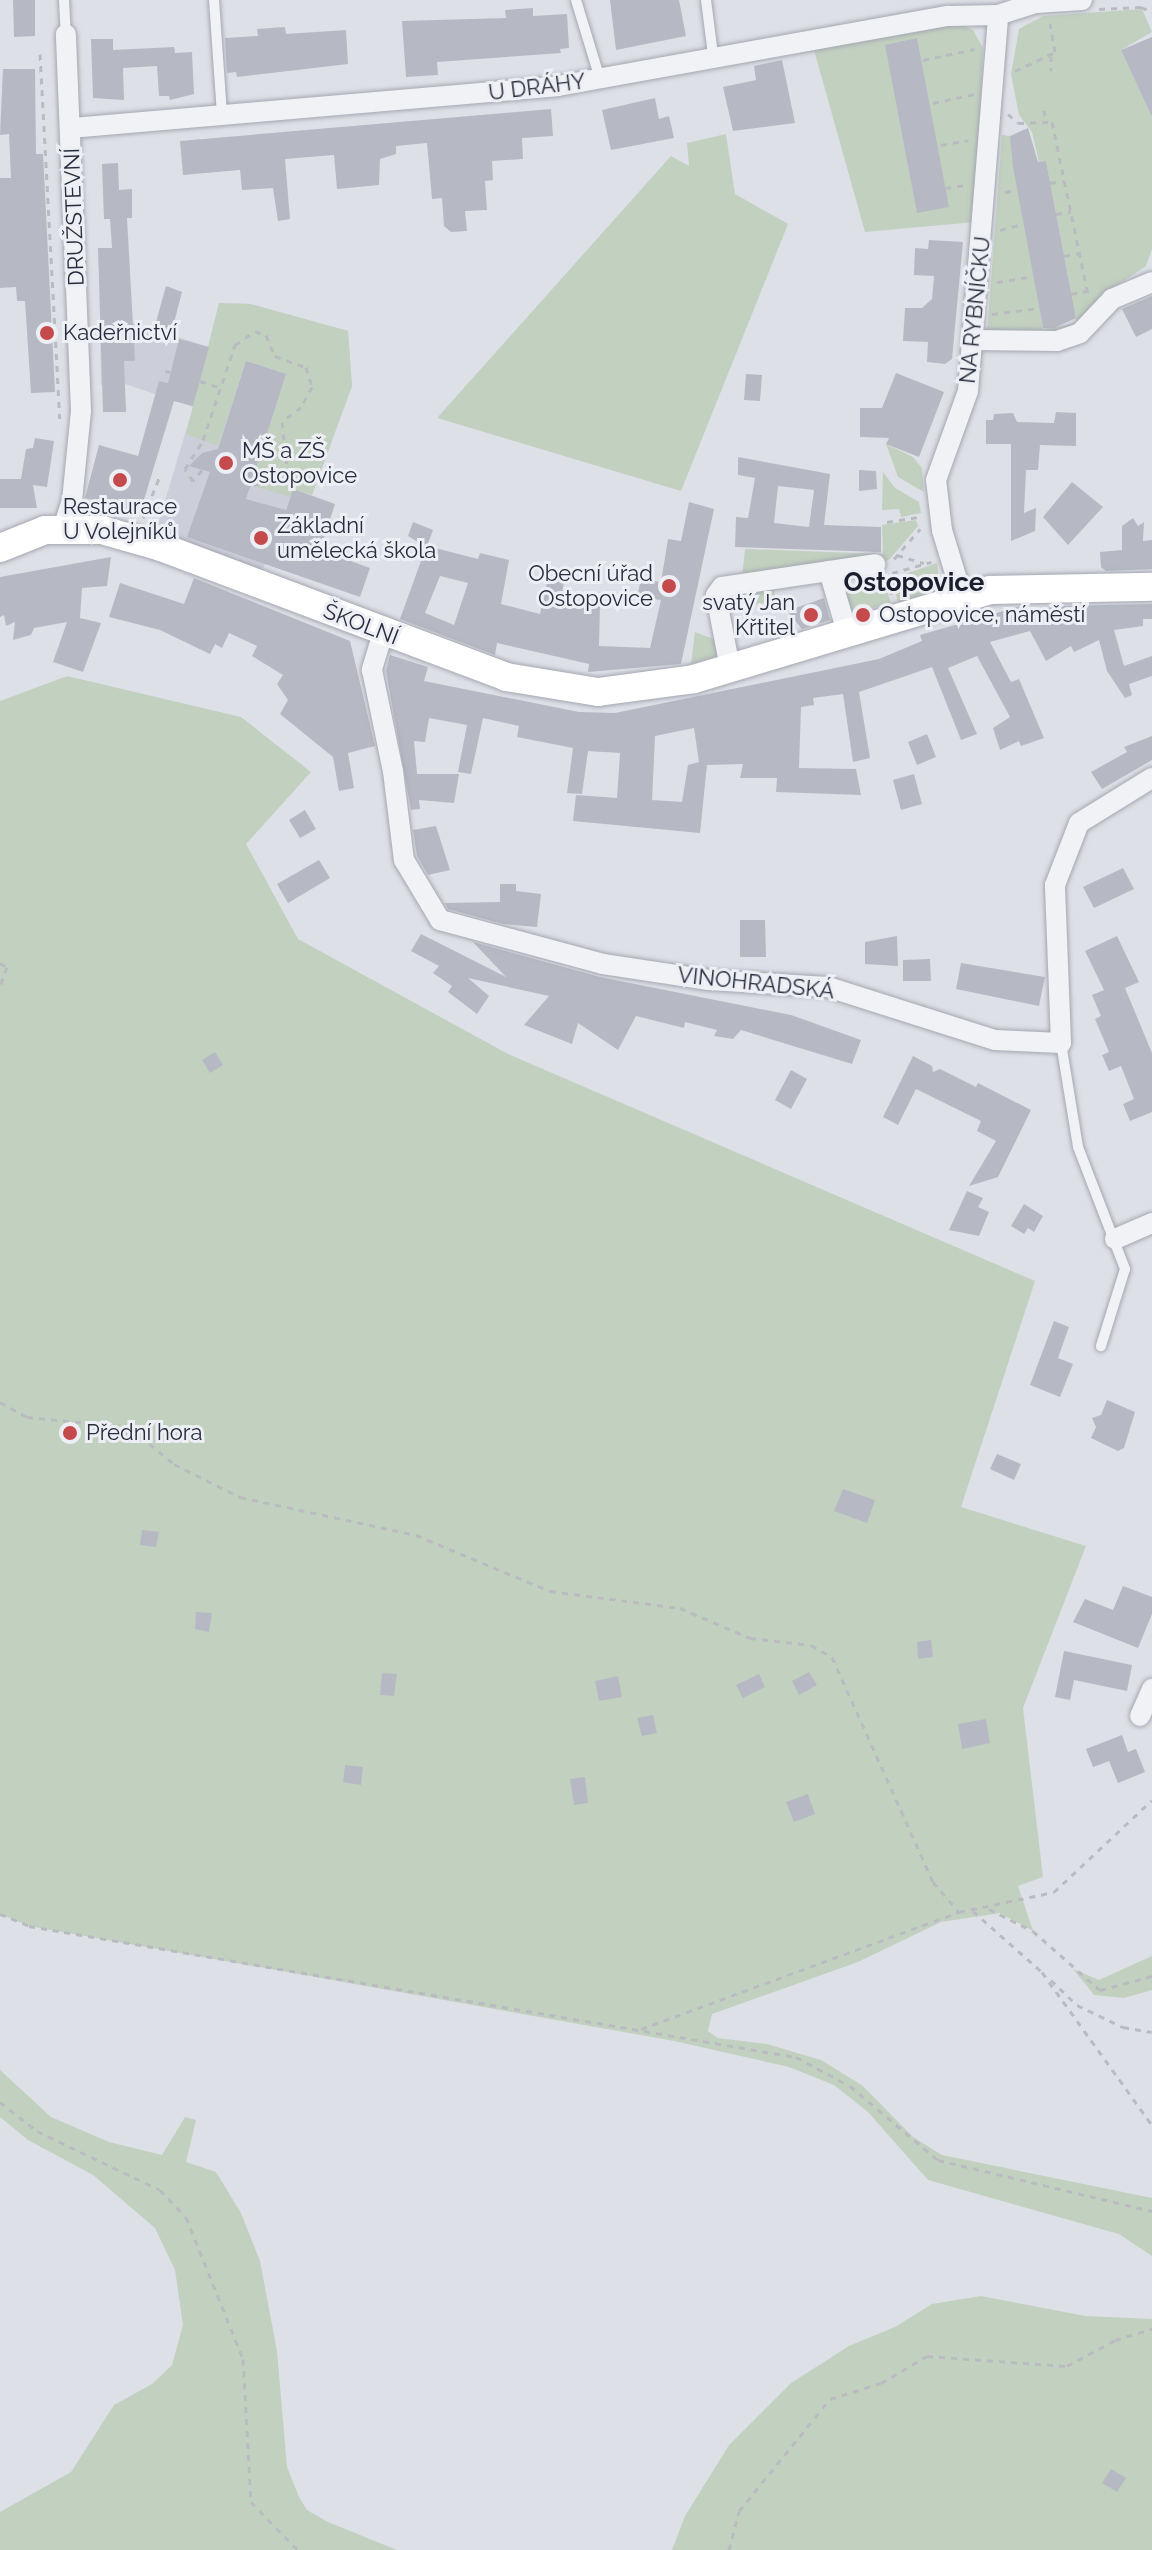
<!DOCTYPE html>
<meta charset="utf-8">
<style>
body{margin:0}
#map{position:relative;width:1152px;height:2550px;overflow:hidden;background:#dee0e7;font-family:Raleway,sans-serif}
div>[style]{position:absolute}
.built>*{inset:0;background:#cccfd9}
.green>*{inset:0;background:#c2d0c0}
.building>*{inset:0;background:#b6b9c3}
.path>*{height:3px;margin-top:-1.5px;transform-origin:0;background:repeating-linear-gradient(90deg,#b9bbc1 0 6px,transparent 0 12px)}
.roads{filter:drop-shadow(0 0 2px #a4a7b1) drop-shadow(0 0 2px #a4a7b1)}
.lane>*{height:10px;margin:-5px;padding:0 5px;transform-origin:5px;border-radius:5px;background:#f1f2f5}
.street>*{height:20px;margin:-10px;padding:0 10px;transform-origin:10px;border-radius:10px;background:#f1f2f5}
.secondary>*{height:28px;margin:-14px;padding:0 14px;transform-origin:14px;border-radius:14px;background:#fff}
.dots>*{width:22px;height:22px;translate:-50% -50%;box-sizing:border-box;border:4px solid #edeff5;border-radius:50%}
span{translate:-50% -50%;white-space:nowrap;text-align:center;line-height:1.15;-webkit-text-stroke:6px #edeff5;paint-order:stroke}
.street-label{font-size:22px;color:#282d3d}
.poi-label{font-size:22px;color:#282d3d}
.left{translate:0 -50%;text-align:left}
.right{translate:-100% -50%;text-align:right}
.quarter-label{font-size:26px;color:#1b1e2d;font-weight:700}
</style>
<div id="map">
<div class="built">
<i style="clip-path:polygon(219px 303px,250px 304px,348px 331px,352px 386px,312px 495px,293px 490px,262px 572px,156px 531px,193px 407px,125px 384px,101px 385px,100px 322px,127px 321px,209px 347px)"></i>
</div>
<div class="green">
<i style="clip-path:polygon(1142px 9px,1152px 32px,1121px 50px,1152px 117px,1152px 249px,1146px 266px,1110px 290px,1072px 331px,987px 334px,1002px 135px,1010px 136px,1043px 329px,1077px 323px,1046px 161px,1039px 162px,1032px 132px,1019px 115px,1011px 74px,1019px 29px,1043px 16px)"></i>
<i style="clip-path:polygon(964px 26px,973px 30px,983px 48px,975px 222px,865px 232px,814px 50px,931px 27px)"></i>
<i style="clip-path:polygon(726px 134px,735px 194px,788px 224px,681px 491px,437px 418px,671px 156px,689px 166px,687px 143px)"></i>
<i style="clip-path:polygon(219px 303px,250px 304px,348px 331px,352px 386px,312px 495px,293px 489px,290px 497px,250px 485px,286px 374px,246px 361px,218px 446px,186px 434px)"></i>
<i style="clip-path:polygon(886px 444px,913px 457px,922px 468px,924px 492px,898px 477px)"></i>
<i style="clip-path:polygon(883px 472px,895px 488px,919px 502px,921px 513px,901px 517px,899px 509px,882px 510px)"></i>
<i style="clip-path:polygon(916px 520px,918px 526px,889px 560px,742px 577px,745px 549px,883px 554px,882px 525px)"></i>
<i style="clip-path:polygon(937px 563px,940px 587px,899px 604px,891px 579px)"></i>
<i style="clip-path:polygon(772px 580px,776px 601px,729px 609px,726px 586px)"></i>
<i style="clip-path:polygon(884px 580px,891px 603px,846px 615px,839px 592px)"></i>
<i style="clip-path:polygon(695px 632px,716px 640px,721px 655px,691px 664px)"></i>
<i style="clip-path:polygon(67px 676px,241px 717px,311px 772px,246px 844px,298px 939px,508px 1054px,1035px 1281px,961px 1507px,1086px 1546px,1023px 1708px,1043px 1877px,1018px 1886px,1033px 1931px,1000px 1913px,941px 1922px,858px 1962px,712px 2014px,708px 2031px,718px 2038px,767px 2044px,821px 2060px,863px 2086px,913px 2137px,942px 2155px,1152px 2198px,1152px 2256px,1119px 2234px,928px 2180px,868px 2112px,834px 2085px,789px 2067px,674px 2041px,29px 1926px,0 1914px,0 701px)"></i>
<i style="clip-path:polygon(1152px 1956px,1152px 1990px,1124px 1998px,1094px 1995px,1073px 1969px,1099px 1980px)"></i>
<i style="clip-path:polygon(0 2070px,51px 2117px,109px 2142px,162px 2155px,185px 2117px,196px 2120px,186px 2162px,216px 2172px,241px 2213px,260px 2261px,277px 2351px,287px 2467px,299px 2497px,307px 2510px,328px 2522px,397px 2550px,0 2550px,0 2512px,71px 2472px,114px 2405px,152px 2384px,172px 2365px,183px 2325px,175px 2270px,155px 2228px,93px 2175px,28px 2140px,0 2117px)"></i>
<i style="clip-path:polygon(981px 2296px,1085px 2316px,1152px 2319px,1152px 2550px,672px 2550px,685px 2516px,729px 2445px,791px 2383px,849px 2346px,895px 2327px,932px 2304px)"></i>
</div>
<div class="building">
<i style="clip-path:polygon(13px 0,35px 0,35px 36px,14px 37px)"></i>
<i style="clip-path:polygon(610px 0,679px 0,686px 36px,616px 50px)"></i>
<i style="clip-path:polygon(533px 8px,533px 16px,567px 14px,569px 48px,560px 49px,561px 53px,437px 62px,438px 75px,406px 77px,402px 21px,506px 18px,505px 10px)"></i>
<i style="clip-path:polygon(285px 27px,286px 34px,346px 30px,348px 64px,237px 77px,236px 72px,227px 73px,225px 38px,258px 36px,257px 29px)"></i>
<i style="clip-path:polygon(1152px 37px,1152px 117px,1121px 50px)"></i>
<i style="clip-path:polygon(917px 38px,949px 207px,917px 213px,885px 45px)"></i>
<i style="clip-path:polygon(91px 39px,113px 39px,113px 50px,174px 47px,175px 53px,192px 52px,194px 94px,170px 100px,169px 96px,159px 96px,157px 66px,123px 68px,124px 100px,93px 98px)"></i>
<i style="clip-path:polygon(782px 60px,795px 123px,733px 131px,723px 87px,756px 80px,754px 66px)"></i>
<i style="clip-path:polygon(3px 69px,35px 69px,36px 154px,43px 154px,55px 392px,31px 393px,25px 301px,17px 301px,16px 287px,0 288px,0 178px,11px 178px,9px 134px,0 135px)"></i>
<i style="clip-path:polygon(655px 98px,659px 119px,669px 116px,674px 138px,611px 150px,602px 110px)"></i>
<i style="clip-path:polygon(551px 109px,553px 136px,522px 138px,523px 159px,492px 161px,493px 180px,485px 181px,487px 210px,465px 211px,467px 231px,451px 232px,444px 226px,442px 198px,432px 199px,427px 143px,396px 146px,396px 154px,380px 159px,379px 185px,337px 189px,334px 155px,285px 159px,290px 219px,278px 221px,273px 188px,242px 190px,240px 170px,183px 175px,180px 141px)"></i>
<i style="clip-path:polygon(1028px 128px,1038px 162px,1046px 161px,1076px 318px,1054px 328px,1043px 328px,1013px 167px,1010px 136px)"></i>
<i style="clip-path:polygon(118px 163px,119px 190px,132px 189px,132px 218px,127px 218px,135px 361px,124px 361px,126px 412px,103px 412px,98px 248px,112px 248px,110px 219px,104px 219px,102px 164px)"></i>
<i style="clip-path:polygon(929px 240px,963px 242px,952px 359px,945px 364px,927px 362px,928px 342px,903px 341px,905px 308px,922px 308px,932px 299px,934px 276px,914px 275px,915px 248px,928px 249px)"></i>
<i style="clip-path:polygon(166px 286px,182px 292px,170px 338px,153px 333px)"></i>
<i style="clip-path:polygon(1152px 296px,1152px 329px,1136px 337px,1122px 309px)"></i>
<i style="clip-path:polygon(179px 339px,209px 347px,193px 406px,174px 401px,140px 513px,85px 498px,99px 445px,138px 456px,159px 381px,168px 383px)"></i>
<i style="clip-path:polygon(246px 361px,286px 374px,246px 499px,286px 510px,293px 489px,335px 504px,320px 550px,370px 568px,360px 597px,187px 537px,210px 472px,189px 466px,202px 453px,218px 449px)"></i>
<i style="clip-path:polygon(896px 373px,944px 392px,919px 457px,886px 444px,889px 438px,860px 437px,860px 408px,882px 408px)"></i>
<i style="clip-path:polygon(746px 374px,762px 375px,760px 401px,744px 400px)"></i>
<i style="clip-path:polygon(1056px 412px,1076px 413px,1076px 446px,1040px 445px,1038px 470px,1026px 470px,1024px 513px,1036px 508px,1035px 531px,1011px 541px,1011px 444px,986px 444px,986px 420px,993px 420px,994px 414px,1013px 413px,1017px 422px,1054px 423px)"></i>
<i style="clip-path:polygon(35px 438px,54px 441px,47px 487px,33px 485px,37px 508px,0 508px,0 479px,21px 479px,26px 449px,33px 448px)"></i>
<i style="clip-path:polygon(evenodd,738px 457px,830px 474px,824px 525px,881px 527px,881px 552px,735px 547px,736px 517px,748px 518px,755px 478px,738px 475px,738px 457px,778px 486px,814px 490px,809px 527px,774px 523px,778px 486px)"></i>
<i style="clip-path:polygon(859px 470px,876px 471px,877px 489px,859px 491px)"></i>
<i style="clip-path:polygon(1072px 482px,1103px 507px,1068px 545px,1043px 517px)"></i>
<i style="clip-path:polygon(evenodd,689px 502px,714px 509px,681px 664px,588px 672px,589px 664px,497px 643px,495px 655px,400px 619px,426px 547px,408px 536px,413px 522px,433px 530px,427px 546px,478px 559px,480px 553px,509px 560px,501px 604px,540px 614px,548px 578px,564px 582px,560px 604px,600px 606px,599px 646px,650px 648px,661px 600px,637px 597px,641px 579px,661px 582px,668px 539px,681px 541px,689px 502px,440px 576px,468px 583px,454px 625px,425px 613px,440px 576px)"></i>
<i style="clip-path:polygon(1133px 518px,1138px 526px,1144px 522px,1143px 541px,1152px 540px,1152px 569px,1106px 571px,1101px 567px,1100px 552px,1122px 550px,1122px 526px)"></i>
<i style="clip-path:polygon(111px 557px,107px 586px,82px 588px,80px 618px,101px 623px,83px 672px,53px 662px,67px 622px,34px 628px,31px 635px,13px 640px,15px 622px,6px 626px,4px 615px,0 617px,0 577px)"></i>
<i style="clip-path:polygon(194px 578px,350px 641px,375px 746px,348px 753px,354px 788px,339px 791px,333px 757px,280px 714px,288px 700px,277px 684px,283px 675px,252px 656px,257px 646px,229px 633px,222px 648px,215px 644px,210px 654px,160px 630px,109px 617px,120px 583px,184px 604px)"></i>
<i style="clip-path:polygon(824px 598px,830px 620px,802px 629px,787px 611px)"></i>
<i style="clip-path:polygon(evenodd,1152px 604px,1152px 619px,1143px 619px,1143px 626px,1114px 630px,1124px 666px,1152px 656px,1152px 676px,1129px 684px,1132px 695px,1125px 698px,1107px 671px,1099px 640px,1074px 652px,1071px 646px,1046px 661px,1030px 631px,990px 642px,1011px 682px,1019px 679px,1044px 738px,1021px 746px,1019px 741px,1000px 750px,993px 728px,1010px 717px,977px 656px,948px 668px,977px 734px,961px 740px,932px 667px,859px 692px,870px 758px,853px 762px,843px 694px,813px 698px,814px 705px,801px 707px,799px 768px,856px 769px,861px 795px,776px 792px,777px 778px,740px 778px,743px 764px,707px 765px,700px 833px,573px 821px,576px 795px,617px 798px,620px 753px,588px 751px,582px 794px,567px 793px,573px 748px,517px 737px,519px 726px,483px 718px,471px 774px,458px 772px,467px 725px,429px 718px,425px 742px,414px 741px,417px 774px,459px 774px,454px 803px,419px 800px,420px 809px,411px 810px,386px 671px,390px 655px,428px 667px,424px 681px,579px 712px,615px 713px,879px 659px,922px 641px,920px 635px,1021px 606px,1024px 613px,1057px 606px,1152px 604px,694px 728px,699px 762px,688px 765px,682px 802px,652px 800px,655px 736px,694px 728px)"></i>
<i style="clip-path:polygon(927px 734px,936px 757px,917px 765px,908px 742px)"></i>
<i style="clip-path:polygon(1152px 736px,1152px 760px,1102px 789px,1091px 772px,1127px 752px,1124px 747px)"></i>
<i style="clip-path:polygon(914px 774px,922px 804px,901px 810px,893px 780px)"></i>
<i style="clip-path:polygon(305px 810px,316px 829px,300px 838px,289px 820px)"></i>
<i style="clip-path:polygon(436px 826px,450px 870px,428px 875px,417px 856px,413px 830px)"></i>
<i style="clip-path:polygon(319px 860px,330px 878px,288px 903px,277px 884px)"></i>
<i style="clip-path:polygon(1123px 868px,1134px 889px,1094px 908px,1083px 887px)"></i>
<i style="clip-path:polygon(500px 884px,516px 884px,516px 891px,541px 894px,537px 927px,503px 924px,448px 909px,445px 903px,500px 902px)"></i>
<i style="clip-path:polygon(740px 920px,765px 920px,766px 957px,740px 957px)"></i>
<i style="clip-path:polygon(421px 934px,506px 977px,473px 942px,600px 977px,791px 1015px,861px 1040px,852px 1064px,741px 1030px,733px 1039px,714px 1036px,717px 1030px,685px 1022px,684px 1028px,636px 1016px,618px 1050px,578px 1023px,572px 1044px,524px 1025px,549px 996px,468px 978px,489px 996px,477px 1014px,448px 992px,452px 986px,433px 973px,439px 966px,411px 951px)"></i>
<i style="clip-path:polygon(897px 936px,898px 966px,865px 964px,865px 942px)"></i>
<i style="clip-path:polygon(1117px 936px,1139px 982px,1125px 988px,1152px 1053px,1152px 1112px,1130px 1121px,1123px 1104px,1134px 1099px,1121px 1066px,1109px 1071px,1102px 1055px,1109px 1052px,1095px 1019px,1101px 1016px,1092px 995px,1104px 990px,1085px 951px)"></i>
<i style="clip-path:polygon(930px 959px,931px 981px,903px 981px,903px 960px)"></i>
<i style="clip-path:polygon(961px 963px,1045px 977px,1039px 1006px,956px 989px)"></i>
<i style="clip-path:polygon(215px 1052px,223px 1065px,210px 1073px,202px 1060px)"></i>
<i style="clip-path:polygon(913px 1056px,932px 1066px,933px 1072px,940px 1069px,976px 1087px,978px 1083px,1031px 1110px,998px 1177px,969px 1186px,996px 1141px,977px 1131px,981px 1121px,916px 1089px,898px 1125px,883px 1117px)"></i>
<i style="clip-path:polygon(791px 1070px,807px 1079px,791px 1109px,775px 1100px)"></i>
<i style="clip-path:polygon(967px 1191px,983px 1198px,978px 1207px,989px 1212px,979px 1236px,949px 1230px)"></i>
<i style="clip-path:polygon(1024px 1204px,1043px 1216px,1034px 1232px,1028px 1228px,1024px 1234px,1011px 1226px)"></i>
<i style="clip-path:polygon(1054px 1321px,1069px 1327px,1058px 1358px,1073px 1364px,1060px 1397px,1030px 1385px)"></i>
<i style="clip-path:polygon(1107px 1400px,1135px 1412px,1124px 1448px,1118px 1451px,1091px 1438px,1096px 1427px,1092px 1418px,1101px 1415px)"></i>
<i style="clip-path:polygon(997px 1454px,1021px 1464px,1014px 1480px,990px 1469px)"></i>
<i style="clip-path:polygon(843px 1489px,875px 1500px,867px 1523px,834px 1511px)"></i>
<i style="clip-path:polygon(142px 1530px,159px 1532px,156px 1547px,140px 1545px)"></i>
<i style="clip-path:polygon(1123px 1586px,1152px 1597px,1152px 1614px,1138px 1648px,1073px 1622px,1085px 1599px,1113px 1610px)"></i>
<i style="clip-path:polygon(196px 1612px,212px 1613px,209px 1632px,195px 1629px)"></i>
<i style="clip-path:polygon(931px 1640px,933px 1657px,918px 1659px,917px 1642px)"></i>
<i style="clip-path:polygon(1064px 1651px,1132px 1665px,1127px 1691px,1074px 1680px,1070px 1700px,1055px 1697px)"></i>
<i style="clip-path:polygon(809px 1672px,817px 1685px,799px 1695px,792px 1681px)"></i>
<i style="clip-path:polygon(382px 1673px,397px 1674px,394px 1696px,380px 1695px)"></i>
<i style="clip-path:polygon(759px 1674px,765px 1687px,743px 1698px,736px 1685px)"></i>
<i style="clip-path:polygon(618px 1676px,622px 1697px,599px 1701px,595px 1681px)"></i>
<i style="clip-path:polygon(653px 1715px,657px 1733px,642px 1736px,637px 1718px)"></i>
<i style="clip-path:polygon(986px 1719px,990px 1743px,962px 1749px,958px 1724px)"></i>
<i style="clip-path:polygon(1122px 1735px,1128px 1752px,1136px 1749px,1145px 1772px,1118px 1783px,1109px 1761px,1093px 1767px,1086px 1749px)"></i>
<i style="clip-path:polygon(345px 1765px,363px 1767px,361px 1785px,343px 1782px)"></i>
<i style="clip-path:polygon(585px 1777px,588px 1803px,574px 1805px,570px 1779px)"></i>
<i style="clip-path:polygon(808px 1794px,815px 1814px,794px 1822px,786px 1802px)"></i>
<i style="clip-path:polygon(1111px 2469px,1126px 2478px,1117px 2492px,1102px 2483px)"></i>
</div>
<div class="path">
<i style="left:1099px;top:9px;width:42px;rotate:-2.7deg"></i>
<i style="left:1141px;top:7px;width:12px;rotate:24deg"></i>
<i style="left:40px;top:54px;width:365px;rotate:86.9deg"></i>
<i style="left:1051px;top:56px;width:15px;rotate:90deg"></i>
<i style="left:923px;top:60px;width:53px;rotate:-11.9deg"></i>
<i style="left:1015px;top:71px;width:44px;rotate:-25.4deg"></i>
<i style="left:1055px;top:52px;width:29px;rotate:-100deg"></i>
<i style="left:933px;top:103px;width:42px;rotate:-12.4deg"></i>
<i style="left:1044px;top:110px;width:12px;rotate:81deg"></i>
<i style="left:1008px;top:114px;width:13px;rotate:42deg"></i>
<i style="left:1018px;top:123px;width:34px;rotate:-2deg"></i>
<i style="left:1052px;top:122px;width:177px;rotate:78.2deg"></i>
<i style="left:941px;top:145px;width:28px;rotate:-10deg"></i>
<i style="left:1050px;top:183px;width:14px;rotate:-8deg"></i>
<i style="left:945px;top:188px;width:21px;rotate:-8deg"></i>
<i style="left:1005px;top:192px;width:12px;rotate:-9deg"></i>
<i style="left:1056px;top:214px;width:15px;rotate:-8deg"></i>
<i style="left:1000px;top:230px;width:24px;rotate:-15deg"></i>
<i style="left:1064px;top:256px;width:16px;rotate:-11deg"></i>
<i style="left:997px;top:282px;width:36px;rotate:-9deg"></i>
<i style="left:1071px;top:294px;width:16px;rotate:-11deg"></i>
<i style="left:992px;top:314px;width:47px;rotate:-7.3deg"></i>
<i style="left:165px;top:371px;width:5px;rotate:11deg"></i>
<i style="left:200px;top:381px;width:20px;rotate:18deg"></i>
<i style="left:202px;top:470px;width:14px;rotate:129deg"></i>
<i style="left:193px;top:481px;width:14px;rotate:-124deg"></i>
<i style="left:185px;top:469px;width:34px;rotate:-58deg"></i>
<i style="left:203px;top:440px;width:100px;rotate:-71.4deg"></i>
<i style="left:235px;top:345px;width:24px;rotate:-35deg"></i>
<i style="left:255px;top:331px;width:12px;rotate:20deg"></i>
<i style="left:266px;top:335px;width:23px;rotate:67deg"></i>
<i style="left:275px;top:356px;width:33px;rotate:20deg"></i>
<i style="left:306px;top:367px;width:21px;rotate:73deg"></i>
<i style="left:312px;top:387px;width:23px;rotate:119deg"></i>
<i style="left:301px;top:407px;width:24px;rotate:142deg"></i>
<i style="left:282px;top:422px;width:47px;rotate:83.9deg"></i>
<i style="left:287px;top:469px;width:20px;rotate:139deg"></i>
<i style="left:272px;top:482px;width:22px;rotate:172deg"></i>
<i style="left:143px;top:518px;width:48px;rotate:-68.2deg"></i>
<i style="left:887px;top:522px;width:33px;rotate:-9deg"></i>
<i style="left:897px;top:555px;width:28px;rotate:17deg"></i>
<i style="left:894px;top:559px;width:40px;rotate:-49deg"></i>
<i style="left:892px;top:573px;width:41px;rotate:-15.8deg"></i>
<i style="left:887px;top:578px;width:17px;rotate:73deg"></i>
<i style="left:0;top:963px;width:8px;rotate:30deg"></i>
<i style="left:7px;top:967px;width:20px;rotate:110deg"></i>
<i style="left:0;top:1402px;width:31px;rotate:29deg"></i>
<i style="left:27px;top:1417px;width:72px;rotate:5.6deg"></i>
<i style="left:99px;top:1424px;width:43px;rotate:16.3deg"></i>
<i style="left:140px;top:1436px;width:44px;rotate:39.5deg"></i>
<i style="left:174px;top:1464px;width:74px;rotate:26.6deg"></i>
<i style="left:240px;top:1497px;width:180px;rotate:12.2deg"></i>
<i style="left:416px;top:1535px;width:145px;rotate:22.7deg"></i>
<i style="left:550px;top:1591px;width:131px;rotate:7.5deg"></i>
<i style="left:680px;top:1608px;width:76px;rotate:23.2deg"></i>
<i style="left:750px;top:1638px;width:61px;rotate:6.5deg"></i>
<i style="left:811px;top:1645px;width:24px;rotate:30deg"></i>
<i style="left:832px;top:1657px;width:247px;rotate:65.8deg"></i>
<i style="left:933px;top:1882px;width:40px;rotate:49deg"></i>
<i style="left:989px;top:1909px;width:49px;rotate:26.6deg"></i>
<i style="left:1033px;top:1931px;width:89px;rotate:41.4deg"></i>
<i style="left:1100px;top:1990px;width:54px;rotate:-15.1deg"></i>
<i style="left:973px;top:1911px;width:92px;rotate:41.5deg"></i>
<i style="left:1042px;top:1972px;width:188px;rotate:54.3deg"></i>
<i style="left:0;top:1914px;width:31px;rotate:22deg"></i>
<i style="left:29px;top:1926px;width:778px;rotate:9.69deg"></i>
<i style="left:796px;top:2057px;width:61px;rotate:28.2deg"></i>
<i style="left:850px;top:2086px;width:115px;rotate:40.1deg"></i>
<i style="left:938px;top:2160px;width:220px;rotate:13.4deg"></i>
<i style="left:1051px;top:1980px;width:36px;rotate:44deg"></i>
<i style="left:1077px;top:2005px;width:51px;rotate:25.6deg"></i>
<i style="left:1123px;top:2027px;width:29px;rotate:10deg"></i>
<i style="left:641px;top:2029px;width:339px;rotate:-20.2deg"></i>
<i style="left:959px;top:1912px;width:97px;rotate:-11.9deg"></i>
<i style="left:1054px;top:1892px;width:134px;rotate:-43.2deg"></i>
<i style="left:0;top:2102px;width:47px;rotate:38.1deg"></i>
<i style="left:37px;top:2131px;width:136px;rotate:25.6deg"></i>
<i style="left:160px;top:2190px;width:37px;rotate:46deg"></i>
<i style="left:186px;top:2217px;width:153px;rotate:68.1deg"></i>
<i style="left:243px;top:2359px;width:143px;rotate:86.8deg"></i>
<i style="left:251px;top:2502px;width:67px;rotate:45.6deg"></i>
<i style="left:729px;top:2550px;width:40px;rotate:-75.6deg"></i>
<i style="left:739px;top:2511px;width:144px;rotate:-50.9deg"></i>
<i style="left:830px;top:2399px;width:53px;rotate:-17.4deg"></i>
<i style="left:881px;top:2383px;width:53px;rotate:-30.4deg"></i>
<i style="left:927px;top:2356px;width:140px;rotate:4.1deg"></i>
<i style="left:1067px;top:2366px;width:55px;rotate:-28.4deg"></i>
<i style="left:1115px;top:2340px;width:39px;rotate:-17deg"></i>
</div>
<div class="roads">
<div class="lane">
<i style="left:64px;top:0;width:34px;rotate:87deg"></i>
<i style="left:214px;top:0;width:115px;rotate:86deg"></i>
<i style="left:576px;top:0;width:83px;rotate:73.1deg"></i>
<i style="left:706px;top:0;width:55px;rotate:82.7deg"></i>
<i style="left:1061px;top:1043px;width:105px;rotate:80.7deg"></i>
<i style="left:1078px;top:1147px;width:131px;rotate:68.9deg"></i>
<i style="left:1125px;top:1269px;width:81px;rotate:107.3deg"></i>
</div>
<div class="street">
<i style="left:71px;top:128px;width:489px;rotate:-4.9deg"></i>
<i style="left:558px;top:86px;width:397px;rotate:-10.2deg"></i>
<i style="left:949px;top:16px;width:49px;rotate:-1.2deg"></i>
<i style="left:998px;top:15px;width:40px;rotate:-18deg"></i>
<i style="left:1036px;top:3px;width:46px;rotate:-3.7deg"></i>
<i style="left:973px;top:340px;width:84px;rotate:0.7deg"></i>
<i style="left:1057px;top:341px;width:24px;rotate:-19deg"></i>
<i style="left:1080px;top:333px;width:47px;rotate:-46.7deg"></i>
<i style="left:1112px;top:299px;width:43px;rotate:-23deg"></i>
<i style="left:63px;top:528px;width:28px;rotate:-72deg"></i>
<i style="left:72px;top:501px;width:90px;rotate:-84.3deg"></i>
<i style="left:81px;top:411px;width:377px;rotate:-92.3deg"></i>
<i style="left:829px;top:571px;width:53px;rotate:73.6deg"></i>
<i style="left:962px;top:596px;width:69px;rotate:-106.9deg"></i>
<i style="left:942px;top:530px;width:50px;rotate:-96.8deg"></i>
<i style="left:936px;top:480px;width:95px;rotate:-70.2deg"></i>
<i style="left:968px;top:391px;width:377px;rotate:-85.4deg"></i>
<i style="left:383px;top:633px;width:39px;rotate:107deg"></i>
<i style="left:372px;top:670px;width:103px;rotate:78.3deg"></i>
<i style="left:393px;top:771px;width:90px;rotate:83deg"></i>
<i style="left:404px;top:860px;width:70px;rotate:59deg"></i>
<i style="left:440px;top:920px;width:169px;rotate:15.1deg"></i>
<i style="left:603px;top:964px;width:107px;rotate:8.6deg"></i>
<i style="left:709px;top:980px;width:119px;rotate:3.4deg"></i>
<i style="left:828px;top:987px;width:175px;rotate:17.6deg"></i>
<i style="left:995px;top:1040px;width:66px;rotate:2.6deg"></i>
<i style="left:1061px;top:1043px;width:158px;rotate:-92.2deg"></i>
<i style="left:1055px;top:885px;width:66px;rotate:-68.8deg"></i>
<i style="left:1079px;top:823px;width:86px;rotate:-31.7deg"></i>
<i style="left:730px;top:668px;width:74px;rotate:-100.9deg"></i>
<i style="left:716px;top:595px;width:10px;rotate:-53deg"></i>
<i style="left:722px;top:587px;width:155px;rotate:-8.5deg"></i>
<i style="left:1115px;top:1239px;width:40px;rotate:-23.4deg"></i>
<i style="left:1140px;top:1716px;width:30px;rotate:-66deg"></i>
</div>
<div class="secondary">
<i style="left:0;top:548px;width:48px;rotate:-21.8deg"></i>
<i style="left:45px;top:530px;width:57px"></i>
<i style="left:102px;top:530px;width:61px;rotate:16.1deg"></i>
<i style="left:161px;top:547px;width:369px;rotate:20.6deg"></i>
<i style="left:506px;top:677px;width:93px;rotate:9.3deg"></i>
<i style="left:598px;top:692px;width:97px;rotate:-7.7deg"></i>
<i style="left:694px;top:679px;width:309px;rotate:-16.7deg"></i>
<i style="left:990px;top:590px;width:162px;rotate:-1.1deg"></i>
</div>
</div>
<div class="dots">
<i style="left:47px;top:333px;background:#c54a4c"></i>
<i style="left:226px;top:463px;background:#c54a4c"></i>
<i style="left:120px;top:480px;background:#c54a4c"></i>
<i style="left:261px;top:538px;background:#c54a4c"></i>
<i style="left:669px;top:586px;background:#c54a4c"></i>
<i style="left:811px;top:615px;background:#c54a4c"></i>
<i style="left:863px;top:615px;background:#c54a4c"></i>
<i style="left:70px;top:1433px;background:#c54a4c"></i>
</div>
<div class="street-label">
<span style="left:537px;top:87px;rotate:-7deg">U DRÁHY</span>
<span style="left:74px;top:217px;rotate:-92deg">DRUŽSTEVNÍ</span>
<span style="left:975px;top:310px;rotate:-84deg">NA RYBNÍČKU</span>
<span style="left:361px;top:624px;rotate:21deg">ŠKOLNÍ</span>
<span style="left:756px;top:983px;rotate:6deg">VINOHRADSKÁ</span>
</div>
<div class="poi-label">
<span class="left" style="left:63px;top:333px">Kadeřnictví</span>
<span class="left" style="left:242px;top:463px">MŠ a ZŠ<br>Ostopovice</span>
<span style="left:120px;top:519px">Restaurace<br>U Volejníků</span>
<span class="left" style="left:277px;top:538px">Základní<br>umělecká škola</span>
<span class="right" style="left:653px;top:586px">Obecní úřad<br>Ostopovice</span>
<span class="right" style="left:795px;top:615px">svatý Jan<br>Křtitel</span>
<span class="left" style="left:879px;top:615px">Ostopovice, náměstí</span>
<span class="left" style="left:86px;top:1433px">Přední hora</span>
</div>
<div class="quarter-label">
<span style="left:914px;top:583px">Ostopovice</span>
</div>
</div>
